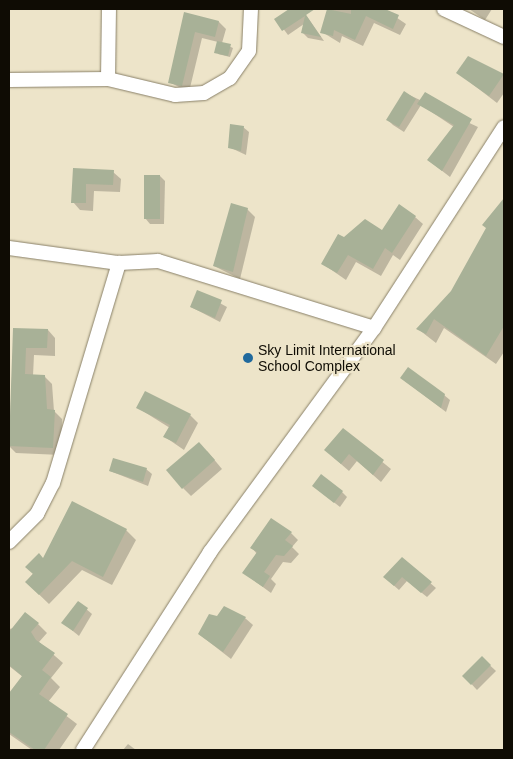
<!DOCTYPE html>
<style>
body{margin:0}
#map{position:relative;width:513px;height:759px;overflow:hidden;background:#ede4c9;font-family:Arial,sans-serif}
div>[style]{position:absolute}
.shadow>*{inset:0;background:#0003}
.building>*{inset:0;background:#a8b197}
.roads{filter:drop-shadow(0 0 1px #898068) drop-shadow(0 0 1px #898068)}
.street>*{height:14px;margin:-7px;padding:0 7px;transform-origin:7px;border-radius:7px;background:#fff}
.dots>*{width:14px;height:14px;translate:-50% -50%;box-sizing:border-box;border:2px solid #ede4c9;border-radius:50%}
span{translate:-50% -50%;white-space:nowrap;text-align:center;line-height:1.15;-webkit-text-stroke:4.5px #ede4c9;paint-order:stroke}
.poi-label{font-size:14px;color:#0f0c04}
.left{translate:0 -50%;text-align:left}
.frame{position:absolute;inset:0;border:10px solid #0f0c04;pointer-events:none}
</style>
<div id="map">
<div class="shadow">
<i style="clip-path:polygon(291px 9px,302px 9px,324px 41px,308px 38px,303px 33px,304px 24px,288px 35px,276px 19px)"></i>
<i style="clip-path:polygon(329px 9px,384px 9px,406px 24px,400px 35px,374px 23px,363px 46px,342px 36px,340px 43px,322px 32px)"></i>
<i style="clip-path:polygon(469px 9px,492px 9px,485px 20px)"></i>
<i style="clip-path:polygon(185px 14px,219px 22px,226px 29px,222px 43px,233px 48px,230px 57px,218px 54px,218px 42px,202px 38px,189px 92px,169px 82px)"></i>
<i style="clip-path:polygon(468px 58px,504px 76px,504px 93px,497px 103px,458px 73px)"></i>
<i style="clip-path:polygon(405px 93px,478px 127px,450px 177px,428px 160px,454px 127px,421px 105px,404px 132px,393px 125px,388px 120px)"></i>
<i style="clip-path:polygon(243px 127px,249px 132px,246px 155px,229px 147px)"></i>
<i style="clip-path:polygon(74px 170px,113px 172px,121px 179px,120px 192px,94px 191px,93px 211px,80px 210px,73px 202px)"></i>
<i style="clip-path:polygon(160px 176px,165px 181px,164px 224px,150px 224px,145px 218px)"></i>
<i style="clip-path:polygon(504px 200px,504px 352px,496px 364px,444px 328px,436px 343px,418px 329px,452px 291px,487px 228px,484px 225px)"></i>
<i style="clip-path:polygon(247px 209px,255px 217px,240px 279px,214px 266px)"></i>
<i style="clip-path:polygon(415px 217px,423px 224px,400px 260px,393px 255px,381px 276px,356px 262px,346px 280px,323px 264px)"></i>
<i style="clip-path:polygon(198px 291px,227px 307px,220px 322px,191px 307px)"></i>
<i style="clip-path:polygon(14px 329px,48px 330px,55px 338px,55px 356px,34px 355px,33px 376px,44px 376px,52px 384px,54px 411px,62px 419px,61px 455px,16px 453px,9px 446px)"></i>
<i style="clip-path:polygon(401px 378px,444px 395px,450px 400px,446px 412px)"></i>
<i style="clip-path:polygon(138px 408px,190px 415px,198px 423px,184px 450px,165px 437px,170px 428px)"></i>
<i style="clip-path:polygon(343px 430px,391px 469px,381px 482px,357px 461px,349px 471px,334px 458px)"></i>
<i style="clip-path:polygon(207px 451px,222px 469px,191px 496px,183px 488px)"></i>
<i style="clip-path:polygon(146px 469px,152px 474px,148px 486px,110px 471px)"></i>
<i style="clip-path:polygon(313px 486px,342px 492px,347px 497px,340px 507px)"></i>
<i style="clip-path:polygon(126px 530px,136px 540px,112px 585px,82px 570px,49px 604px,26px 582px,44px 560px)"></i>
<i style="clip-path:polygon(291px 533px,298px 540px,292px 547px,299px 554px,291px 563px,283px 562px,271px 579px,276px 584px,271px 593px,244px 573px,257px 554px,252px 548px)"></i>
<i style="clip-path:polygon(402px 559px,436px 588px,427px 597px,407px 581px,399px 590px,384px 577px)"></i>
<i style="clip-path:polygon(78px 602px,92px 614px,79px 636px,63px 623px)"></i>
<i style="clip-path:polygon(217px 618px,245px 618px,253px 625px,231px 659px,199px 634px)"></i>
<i style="clip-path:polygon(38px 624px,47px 633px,39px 642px,63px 663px,51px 678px,60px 687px,48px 702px,77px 724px,59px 750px,32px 750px,9px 734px,9px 695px,23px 677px,9px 666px,9px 629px)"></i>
<i style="clip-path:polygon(482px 658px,496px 671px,477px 690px,464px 676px)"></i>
<i style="clip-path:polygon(128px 744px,136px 750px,123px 750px)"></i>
</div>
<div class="building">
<i style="clip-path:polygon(289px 9px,315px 9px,306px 15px,321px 37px,301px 33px,305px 16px,282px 31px,274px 19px)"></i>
<i style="clip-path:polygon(327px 9px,351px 14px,351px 9px,385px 9px,399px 15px,393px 29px,366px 16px,355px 40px,334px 30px,333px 36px,320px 33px)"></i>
<i style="clip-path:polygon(184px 12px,219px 21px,215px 37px,195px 32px,182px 86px,168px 83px)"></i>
<i style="clip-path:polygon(217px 41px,231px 44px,228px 56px,214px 53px)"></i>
<i style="clip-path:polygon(468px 56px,504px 74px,489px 96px,456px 73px)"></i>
<i style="clip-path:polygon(404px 91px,416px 99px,399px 127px,386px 120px)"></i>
<i style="clip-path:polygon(425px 92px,472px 119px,442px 171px,427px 160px,454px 125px,417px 104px)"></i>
<i style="clip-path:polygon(230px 124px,244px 126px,241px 151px,228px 148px)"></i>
<i style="clip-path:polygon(73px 168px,114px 170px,113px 185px,86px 184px,86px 203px,71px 203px)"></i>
<i style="clip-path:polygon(144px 175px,160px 175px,160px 219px,144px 219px)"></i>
<i style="clip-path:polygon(504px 198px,504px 326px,486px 356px,434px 319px,426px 334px,416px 329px,451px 291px,486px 228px,482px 225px)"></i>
<i style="clip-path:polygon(231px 203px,248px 208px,233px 272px,213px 266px)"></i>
<i style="clip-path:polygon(399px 204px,416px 216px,392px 253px,385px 248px,373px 269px,348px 255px,337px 273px,321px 264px,338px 234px,344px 237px,365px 219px,382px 230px)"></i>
<i style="clip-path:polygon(197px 290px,222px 300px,215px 318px,190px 307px)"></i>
<i style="clip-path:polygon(13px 328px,48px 329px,47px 348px,26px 348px,25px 374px,45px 375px,47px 409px,55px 410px,53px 448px,9px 446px)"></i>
<i style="clip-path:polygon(408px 367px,445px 394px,441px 408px,400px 378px)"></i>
<i style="clip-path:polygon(145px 391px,191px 414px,176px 443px,163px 437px,170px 425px,136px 408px)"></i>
<i style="clip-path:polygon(343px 428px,384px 460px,373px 475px,349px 454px,341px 464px,324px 450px)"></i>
<i style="clip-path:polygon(199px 442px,215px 460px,182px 489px,166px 470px)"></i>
<i style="clip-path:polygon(113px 458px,147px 468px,143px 482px,109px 471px)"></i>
<i style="clip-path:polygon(321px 474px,343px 491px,334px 503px,312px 486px)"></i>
<i style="clip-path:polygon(72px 501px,127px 529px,103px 577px,72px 561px,39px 595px,25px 582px,33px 574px,25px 567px,39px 553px,43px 558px)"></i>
<i style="clip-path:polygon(271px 518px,292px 532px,285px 540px,293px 546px,284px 556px,276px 555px,264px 572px,270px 576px,263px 587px,242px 573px,257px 552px,250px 548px)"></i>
<i style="clip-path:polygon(402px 557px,432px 582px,421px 593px,402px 577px,394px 586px,383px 577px)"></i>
<i style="clip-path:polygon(78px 601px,88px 608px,73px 631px,61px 623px)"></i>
<i style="clip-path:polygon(224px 606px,246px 617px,223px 652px,198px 634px,209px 614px,217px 616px)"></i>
<i style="clip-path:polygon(25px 612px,39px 623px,31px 632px,36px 640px,55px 653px,42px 670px,51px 677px,39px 694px,68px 714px,44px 750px,35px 750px,9px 732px,9px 693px,22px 676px,9px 665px,9px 632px)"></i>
<i style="clip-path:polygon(482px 656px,491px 665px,471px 685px,462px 676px)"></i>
</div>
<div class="roads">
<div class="street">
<i style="left:444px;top:9px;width:66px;rotate:25deg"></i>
<i style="left:108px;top:79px;width:70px;rotate:-89.2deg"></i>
<i style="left:9px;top:80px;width:99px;rotate:-0.6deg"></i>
<i style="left:108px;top:79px;width:69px;rotate:13.4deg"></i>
<i style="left:175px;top:95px;width:29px;rotate:-4deg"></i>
<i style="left:204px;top:93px;width:30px;rotate:-30deg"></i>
<i style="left:230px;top:78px;width:33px;rotate:-55deg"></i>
<i style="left:249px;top:51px;width:42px;rotate:-87.3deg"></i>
<i style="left:9px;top:248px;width:111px;rotate:7.8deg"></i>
<i style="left:119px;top:263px;width:39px;rotate:-3deg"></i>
<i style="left:158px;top:261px;width:226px;rotate:17.2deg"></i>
<i style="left:9px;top:542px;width:40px;rotate:-45deg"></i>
<i style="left:37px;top:514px;width:35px;rotate:-63deg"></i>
<i style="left:53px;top:483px;width:230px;rotate:-73.3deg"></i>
<i style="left:83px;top:750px;width:235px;rotate:-57.3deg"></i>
<i style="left:210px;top:552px;width:278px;rotate:-53.8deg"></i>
<i style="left:374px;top:328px;width:239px;rotate:-57.1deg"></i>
</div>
</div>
<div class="dots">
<i style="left:248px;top:358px;background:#20699d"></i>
</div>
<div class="poi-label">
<span class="left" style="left:258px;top:358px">Sky Limit International<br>School Complex</span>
</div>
<div class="frame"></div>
</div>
